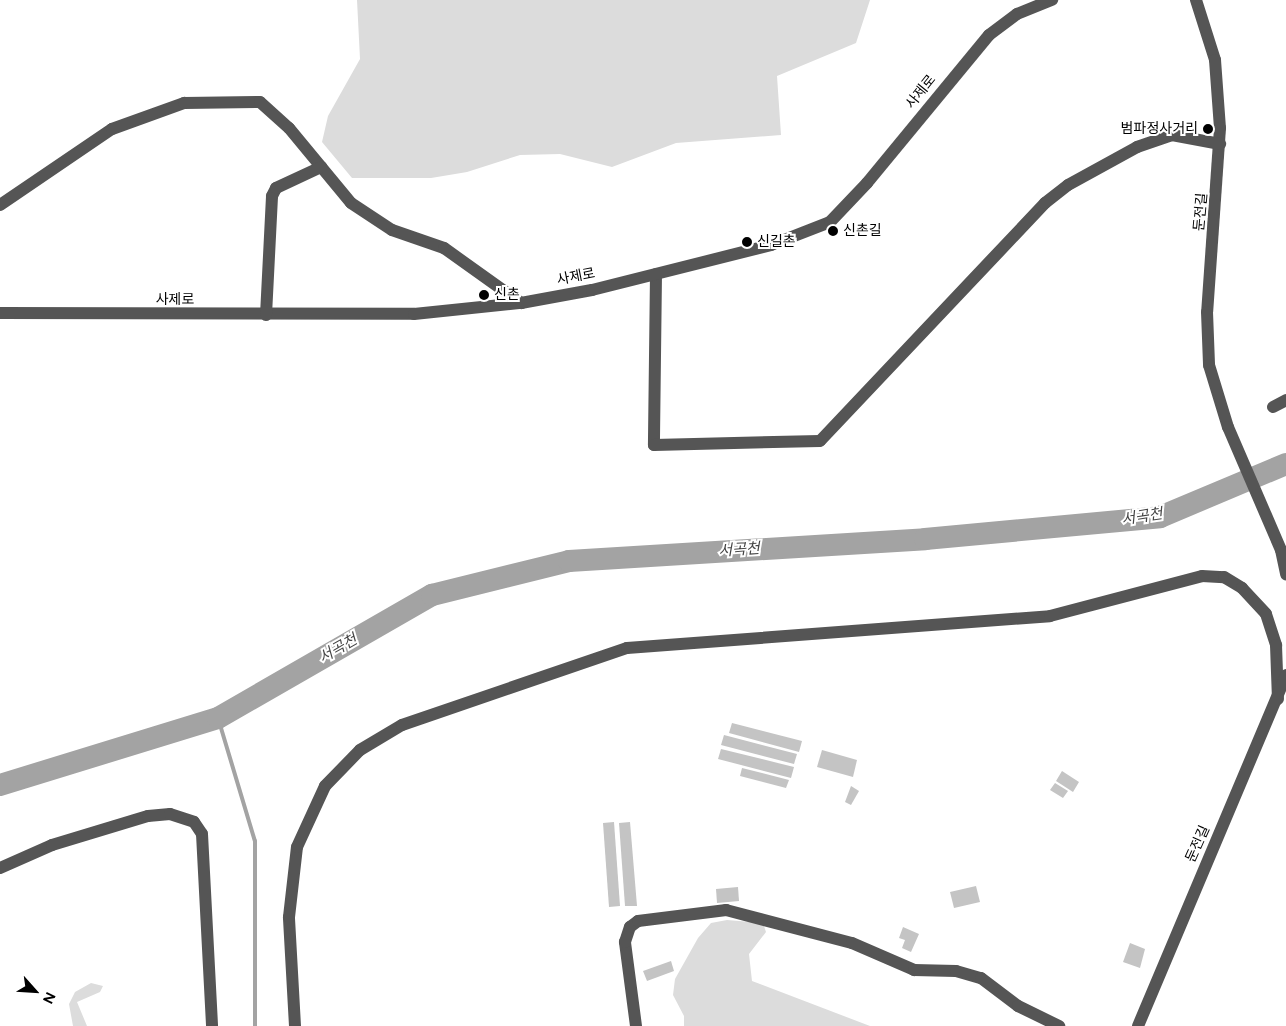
<!DOCTYPE html>
<meta charset="utf-8">
<style>
body{margin:0}
#map{position:relative;width:1286px;height:1026px;overflow:hidden;background:#fff;font-family:Figtree,"Noto Sans KR",sans-serif}
div>[style]{position:absolute}
.green>*{inset:0;background:#dcdcdc}
.stream>*{height:4px;margin:-2px;padding:0 2px;transform-origin:2px;border-radius:2px;background:#a3a3a3}
.river>*{height:22px;margin:-11px;padding:0 11px;transform-origin:11px;border-radius:11px;background:#a3a3a3}
.building>*{inset:0;background:#c4c4c4}
.minor>*{height:12px;margin:-6px;padding:0 6px;transform-origin:6px;border-radius:6px;background:#555}
.dots>*{width:14px;height:14px;translate:-50% -50%;box-sizing:border-box;border:2px solid #fff;border-radius:50%}
span{translate:-50% -50%;white-space:nowrap;text-align:center;line-height:1.15;-webkit-text-stroke:4px #fff;paint-order:stroke}
.street-label{font-size:14px;color:#000}
.poi-label{font-size:14px;color:#000}
.right{translate:-100% -50%;text-align:right}
.left{translate:0 -50%;text-align:left}
.water-label{font-size:15px;color:#444;font-style:italic}
.north{position:absolute;left:10px;top:966px;width:50px;height:50px;-webkit-text-stroke:4px #fff;paint-order:stroke;rotate:116deg;font-size:14px;font-weight:700;line-height:20px;text-align:center;color:#000}
.north::after{content:'';display:block;margin:auto;width:18px;height:22px;background:#000;clip-path:polygon(50% 0,100% 100%,50% 72%,0 100%)}
</style>
<div id="map">
<div class="green">
<i style="clip-path:polygon(357px 0,870px 0,856px 43px,777px 76px,781px 135px,676px 143px,612px 167px,560px 154px,520px 155px,467px 172px,431px 178px,352px 178px,322px 142px,328px 116px,360px 59px)"></i>
<i style="clip-path:polygon(727px 920px,763px 923px,766px 932px,749px 954px,752px 981px,870px 1026px,684px 1026px,684px 1016px,673px 995px,675px 979px,698px 938px,711px 923px)"></i>
<i style="clip-path:polygon(91px 983px,103px 986px,100px 992px,77px 1002px,87px 1026px,73px 1026px,69px 1004px,75px 992px)"></i>
</div>
<div class="stream">
<i style="left:218px;top:718px;width:128px;rotate:73.3deg"></i>
<i style="left:255px;top:841px;width:185px;rotate:90deg"></i>
</div>
<div class="river">
<i style="left:0;top:785px;width:228px;rotate:-17.1deg"></i>
<i style="left:218px;top:718px;width:247px;rotate:-29.9deg"></i>
<i style="left:432px;top:595px;width:141px;rotate:-13.9deg"></i>
<i style="left:569px;top:561px;width:357px;rotate:-3.5deg"></i>
<i style="left:925px;top:539px;width:236px;rotate:-5.3deg"></i>
<i style="left:1160px;top:517px;width:137px;rotate:-22.8deg"></i>
</div>
<div class="building">
<i style="clip-path:polygon(732px 723px,802px 741px,799px 752px,729px 733px)"></i>
<i style="clip-path:polygon(724px 735px,797px 754px,794px 764px,721px 745px)"></i>
<i style="clip-path:polygon(721px 749px,794px 767px,791px 778px,718px 759px)"></i>
<i style="clip-path:polygon(822px 750px,857px 760px,853px 777px,817px 767px)"></i>
<i style="clip-path:polygon(742px 768px,789px 780px,786px 788px,740px 776px)"></i>
<i style="clip-path:polygon(1062px 771px,1079px 782px,1073px 792px,1056px 781px)"></i>
<i style="clip-path:polygon(1055px 783px,1068px 791px,1063px 798px,1050px 790px)"></i>
<i style="clip-path:polygon(851px 786px,859px 791px,851px 805px,845px 802px)"></i>
<i style="clip-path:polygon(614px 822px,620px 906px,609px 907px,603px 823px)"></i>
<i style="clip-path:polygon(630px 822px,637px 906px,625px 906px,619px 823px)"></i>
<i style="clip-path:polygon(976px 886px,980px 902px,954px 908px,950px 892px)"></i>
<i style="clip-path:polygon(738px 887px,739px 901px,717px 903px,716px 889px)"></i>
<i style="clip-path:polygon(903px 927px,919px 934px,911px 952px,902px 948px,905px 940px,899px 938px)"></i>
<i style="clip-path:polygon(1130px 943px,1145px 949px,1140px 968px,1123px 962px)"></i>
<i style="clip-path:polygon(671px 961px,674px 971px,647px 981px,643px 971px)"></i>
</div>
<div class="minor">
<i style="left:1196px;top:0;width:63px;rotate:72.4deg"></i>
<i style="left:1215px;top:60px;width:68px;rotate:85.8deg"></i>
<i style="left:1220px;top:128px;width:184px;rotate:94deg"></i>
<i style="left:1207px;top:312px;width:53px;rotate:87.8deg"></i>
<i style="left:1209px;top:365px;width:65px;rotate:73deg"></i>
<i style="left:1228px;top:427px;width:134px;rotate:66.7deg"></i>
<i style="left:1281px;top:550px;width:25px;rotate:78deg"></i>
<i style="left:0;top:205px;width:135px;rotate:-34.2deg"></i>
<i style="left:112px;top:129px;width:77px;rotate:-19.9deg"></i>
<i style="left:184px;top:103px;width:76px;rotate:-0.8deg"></i>
<i style="left:260px;top:102px;width:39px;rotate:42deg"></i>
<i style="left:289px;top:128px;width:97px;rotate:50.4deg"></i>
<i style="left:351px;top:203px;width:49px;rotate:33.4deg"></i>
<i style="left:392px;top:230px;width:55px;rotate:19.1deg"></i>
<i style="left:444px;top:248px;width:95px;rotate:35.5deg"></i>
<i style="left:656px;top:274px;width:171px;rotate:90.7deg"></i>
<i style="left:654px;top:445px;width:166px;rotate:-1.4deg"></i>
<i style="left:820px;top:441px;width:328px;rotate:-46.6deg"></i>
<i style="left:1045px;top:203px;width:29px;rotate:-38deg"></i>
<i style="left:1068px;top:185px;width:79px;rotate:-28.8deg"></i>
<i style="left:1137px;top:147px;width:37px;rotate:-19deg"></i>
<i style="left:1172px;top:135px;width:49px;rotate:10.6deg"></i>
<i style="left:0;top:313px;width:414px;rotate:0.1deg"></i>
<i style="left:414px;top:314px;width:108px;rotate:-5.9deg"></i>
<i style="left:521px;top:303px;width:72px;rotate:-10.4deg"></i>
<i style="left:592px;top:290px;width:185px;rotate:-14.1deg"></i>
<i style="left:771px;top:245px;width:63px;rotate:-21.3deg"></i>
<i style="left:830px;top:222px;width:54px;rotate:-46.5deg"></i>
<i style="left:867px;top:183px;width:192px;rotate:-50.5deg"></i>
<i style="left:989px;top:35px;width:35px;rotate:-37deg"></i>
<i style="left:1017px;top:14px;width:38px;rotate:-22deg"></i>
<i style="left:266px;top:315px;width:119px;rotate:-87.1deg"></i>
<i style="left:272px;top:196px;width:9px;rotate:-63deg"></i>
<i style="left:276px;top:188px;width:50px;rotate:-25deg"></i>
<i style="left:1273px;top:407px;width:15px;rotate:-28deg"></i>
<i style="left:0;top:868px;width:57px;rotate:-23.9deg"></i>
<i style="left:52px;top:845px;width:100px;rotate:-16.8deg"></i>
<i style="left:148px;top:816px;width:22px;rotate:-5deg"></i>
<i style="left:170px;top:814px;width:25px;rotate:18deg"></i>
<i style="left:194px;top:822px;width:14px;rotate:56deg"></i>
<i style="left:202px;top:834px;width:192px;rotate:87deg"></i>
<i style="left:295px;top:1026px;width:109px;rotate:-93.2deg"></i>
<i style="left:289px;top:917px;width:70px;rotate:-83.5deg"></i>
<i style="left:297px;top:847px;width:67px;rotate:-65.3deg"></i>
<i style="left:325px;top:786px;width:50px;rotate:-45.8deg"></i>
<i style="left:360px;top:750px;width:49px;rotate:-30.8deg"></i>
<i style="left:402px;top:725px;width:238px;rotate:-18.9deg"></i>
<i style="left:627px;top:648px;width:424px;rotate:-4.3deg"></i>
<i style="left:1050px;top:616px;width:157px;rotate:-14.7deg"></i>
<i style="left:1202px;top:576px;width:22px;rotate:3deg"></i>
<i style="left:1224px;top:577px;width:21px;rotate:31deg"></i>
<i style="left:1242px;top:588px;width:35px;rotate:47deg"></i>
<i style="left:1266px;top:614px;width:33px;rotate:72deg"></i>
<i style="left:1276px;top:645px;width:54px;rotate:87.9deg"></i>
<i style="left:636px;top:1026px;width:85px;rotate:-97.5deg"></i>
<i style="left:625px;top:942px;width:16px;rotate:-72deg"></i>
<i style="left:630px;top:927px;width:10px;rotate:-37deg"></i>
<i style="left:638px;top:921px;width:89px;rotate:-7.1deg"></i>
<i style="left:726px;top:910px;width:130px;rotate:14.7deg"></i>
<i style="left:852px;top:943px;width:68px;rotate:23.5deg"></i>
<i style="left:914px;top:970px;width:42px;rotate:1.4deg"></i>
<i style="left:956px;top:971px;width:26px;rotate:16deg"></i>
<i style="left:981px;top:978px;width:46px;rotate:37.1deg"></i>
<i style="left:1018px;top:1006px;width:46px;rotate:26deg"></i>
<i style="left:1138px;top:1026px;width:381px;rotate:-67.1deg"></i>
</div>
<div class="dots">
<i style="left:1208px;top:129px;background:#000"></i>
<i style="left:833px;top:231px;background:#000"></i>
<i style="left:747px;top:242px;background:#000"></i>
<i style="left:484px;top:295px;background:#000"></i>
</div>
<div class="street-label">
<span style="left:921px;top:92px;rotate:-51deg">사제로</span>
<span style="left:1201px;top:212px;rotate:-85deg">둔전길</span>
<span style="left:576px;top:277px;rotate:-11deg">사제로</span>
<span style="left:175px;top:300px">사제로</span>
<span style="left:1198px;top:844px;rotate:-66deg">둔전길</span>
</div>
<div class="poi-label">
<span class="right" style="left:1198px;top:129px">범파정사거리</span>
<span class="left" style="left:843px;top:231px">신촌길</span>
<span class="left" style="left:757px;top:242px">신길촌</span>
<span class="left" style="left:494px;top:295px">신촌</span>
</div>
<div class="water-label">
<span style="left:1142px;top:517px;rotate:-9deg">서곡천</span>
<span style="left:739px;top:550px;rotate:-4deg">서곡천</span>
<span style="left:338px;top:649px;rotate:-30deg">서곡천</span>
</div>
<div class="north">N</div>
</div>
